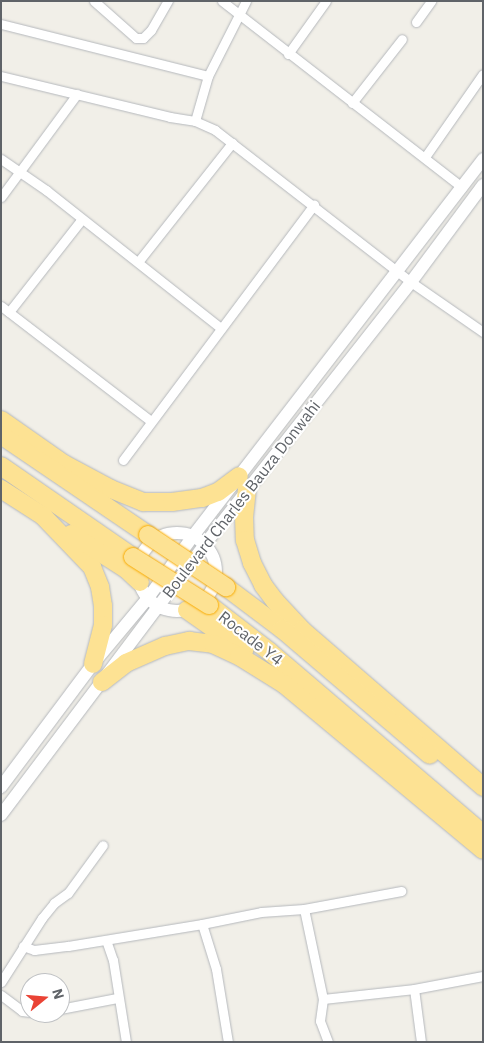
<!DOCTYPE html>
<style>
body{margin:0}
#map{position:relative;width:484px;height:1043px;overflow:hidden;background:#f1efe8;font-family:"IBM Plex Sans",sans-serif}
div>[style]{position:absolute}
.roads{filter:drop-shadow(0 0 1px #b5b8bc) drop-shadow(0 0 1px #b5b8bc)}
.street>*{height:9px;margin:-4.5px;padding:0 4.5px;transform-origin:4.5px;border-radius:4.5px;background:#fff}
.secondary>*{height:12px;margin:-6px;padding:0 6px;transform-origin:6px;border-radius:6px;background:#fff}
.secondary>.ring{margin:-6px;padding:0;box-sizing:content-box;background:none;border:12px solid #fff;border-radius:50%}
.highway>*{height:18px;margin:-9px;padding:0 9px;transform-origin:9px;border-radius:9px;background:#fde293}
.bridges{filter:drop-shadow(0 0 1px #f9ab00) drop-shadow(0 0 1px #f9ab00)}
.highway-bridge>*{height:18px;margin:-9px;padding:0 9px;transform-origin:9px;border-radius:9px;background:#fde293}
span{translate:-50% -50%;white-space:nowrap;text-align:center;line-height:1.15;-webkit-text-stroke:4px #fff;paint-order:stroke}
.street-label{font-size:16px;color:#5f6368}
.frame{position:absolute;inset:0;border:2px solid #5f6368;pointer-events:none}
.north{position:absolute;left:20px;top:973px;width:50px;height:50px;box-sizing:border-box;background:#fff;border:1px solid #bfc1c3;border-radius:50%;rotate:73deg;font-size:14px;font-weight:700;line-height:20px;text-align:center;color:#5f6368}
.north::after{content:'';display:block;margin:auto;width:18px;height:22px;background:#ea4335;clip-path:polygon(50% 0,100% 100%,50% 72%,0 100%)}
</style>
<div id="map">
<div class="roads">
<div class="street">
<i style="left:94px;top:1px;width:56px;rotate:41.4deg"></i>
<i style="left:136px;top:38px;width:7px"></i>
<i style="left:143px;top:38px;width:11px;rotate:-45deg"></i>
<i style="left:151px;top:30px;width:34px;rotate:-60deg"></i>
<i style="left:222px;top:1px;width:304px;rotate:37.8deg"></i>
<i style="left:416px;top:22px;width:26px;rotate:-54deg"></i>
<i style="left:1px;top:24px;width:213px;rotate:14.1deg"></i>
<i style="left:288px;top:54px;width:65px;rotate:-54.4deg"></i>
<i style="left:1px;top:76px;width:174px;rotate:13.6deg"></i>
<i style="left:170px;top:117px;width:25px;rotate:9deg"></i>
<i style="left:195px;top:121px;width:22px;rotate:24deg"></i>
<i style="left:215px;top:130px;width:248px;rotate:37.8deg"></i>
<i style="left:411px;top:282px;width:88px;rotate:34.8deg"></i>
<i style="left:352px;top:103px;width:81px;rotate:-52deg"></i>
<i style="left:195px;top:121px;width:47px;rotate:-73.9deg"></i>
<i style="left:208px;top:76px;width:84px;rotate:-63.1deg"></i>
<i style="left:425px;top:157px;width:101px;rotate:-55.1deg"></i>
<i style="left:1px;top:159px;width:55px;rotate:34.6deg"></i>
<i style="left:46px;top:190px;width:223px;rotate:38.3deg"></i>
<i style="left:1px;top:197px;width:128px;rotate:-53.6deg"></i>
<i style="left:138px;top:262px;width:152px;rotate:-51.7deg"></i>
<i style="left:1px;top:306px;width:189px;rotate:37.5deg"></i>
<i style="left:9px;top:312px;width:118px;rotate:-51.9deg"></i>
<i style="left:123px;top:460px;width:319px;rotate:-53.2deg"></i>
<i style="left:304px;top:909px;width:92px;rotate:78.1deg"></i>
<i style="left:323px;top:999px;width:22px;rotate:98deg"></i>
<i style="left:320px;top:1021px;width:22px;rotate:69deg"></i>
<i style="left:202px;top:924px;width:47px;rotate:72.7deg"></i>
<i style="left:216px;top:969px;width:74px;rotate:80.7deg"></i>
<i style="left:106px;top:940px;width:21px;rotate:71deg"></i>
<i style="left:113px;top:960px;width:83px;rotate:81deg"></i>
<i style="left:23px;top:946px;width:12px;rotate:20deg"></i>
<i style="left:34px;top:950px;width:34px;rotate:-7deg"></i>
<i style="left:68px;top:946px;width:136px;rotate:-9.3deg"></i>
<i style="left:202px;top:924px;width:60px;rotate:-11.5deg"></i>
<i style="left:261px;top:912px;width:43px;rotate:-4deg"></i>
<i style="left:304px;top:909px;width:99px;rotate:-10.5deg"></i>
<i style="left:1px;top:982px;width:76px;rotate:-57.4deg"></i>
<i style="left:42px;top:918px;width:19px;rotate:-51deg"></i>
<i style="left:54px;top:903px;width:17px;rotate:-36deg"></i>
<i style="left:68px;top:893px;width:59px;rotate:-53.9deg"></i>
<i style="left:1px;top:995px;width:26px;rotate:37deg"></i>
<i style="left:22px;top:1011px;width:8px;rotate:7deg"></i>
<i style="left:323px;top:999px;width:92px;rotate:-6.3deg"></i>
<i style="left:60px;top:1009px;width:58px;rotate:-10.9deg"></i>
<i style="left:421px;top:1042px;width:53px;rotate:-97.5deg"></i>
<i style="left:414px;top:989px;width:70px;rotate:-10.7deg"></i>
</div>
<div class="secondary">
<i class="ring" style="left:138px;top:533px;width:66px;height:66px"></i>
<i style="left:1px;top:787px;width:154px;rotate:-53.2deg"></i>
<i style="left:93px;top:664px;width:86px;rotate:-50.2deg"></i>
<i style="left:148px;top:598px;width:77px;rotate:-54deg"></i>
<i style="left:193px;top:536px;width:476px;rotate:-52.4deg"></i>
<i style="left:1px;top:815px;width:339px;rotate:-53deg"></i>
<i style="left:205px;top:544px;width:333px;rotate:-51.8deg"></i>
<i style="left:411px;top:282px;width:121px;rotate:-53.4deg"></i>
</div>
<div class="highway">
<i style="left:1px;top:420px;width:77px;rotate:34.9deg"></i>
<i style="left:64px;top:464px;width:53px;rotate:28deg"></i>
<i style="left:111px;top:489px;width:35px;rotate:22deg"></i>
<i style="left:143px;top:502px;width:29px"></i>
<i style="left:172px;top:502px;width:30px;rotate:-8deg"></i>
<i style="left:202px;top:498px;width:17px;rotate:-21deg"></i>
<i style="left:218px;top:492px;width:26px;rotate:-37deg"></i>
<i style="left:1px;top:435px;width:178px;rotate:34.2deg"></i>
<i style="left:1px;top:466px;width:160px;rotate:34.6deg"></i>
<i style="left:1px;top:489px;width:50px;rotate:32.7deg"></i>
<i style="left:43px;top:516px;width:71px;rotate:46.1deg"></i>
<i style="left:92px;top:567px;width:22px;rotate:68deg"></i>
<i style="left:100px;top:587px;width:19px;rotate:81deg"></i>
<i style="left:103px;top:606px;width:19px;rotate:90deg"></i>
<i style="left:103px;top:625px;width:40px;rotate:104.4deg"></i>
<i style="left:247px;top:489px;width:27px;rotate:96deg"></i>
<i style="left:244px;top:516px;width:24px;rotate:88deg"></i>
<i style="left:245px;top:540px;width:24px;rotate:73deg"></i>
<i style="left:252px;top:563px;width:25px;rotate:63deg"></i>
<i style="left:263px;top:585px;width:20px;rotate:53deg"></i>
<i style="left:275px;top:601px;width:40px;rotate:47deg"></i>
<i style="left:302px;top:630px;width:240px;rotate:40.9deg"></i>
<i style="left:71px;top:534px;width:65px;rotate:32.5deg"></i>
<i style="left:126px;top:569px;width:19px;rotate:43deg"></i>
<i style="left:226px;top:587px;width:70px;rotate:36.9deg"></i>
<i style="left:282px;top:629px;width:194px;rotate:40.4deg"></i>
<i style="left:209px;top:605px;width:77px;rotate:37.6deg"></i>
<i style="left:270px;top:652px;width:280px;rotate:40.5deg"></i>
<i style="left:187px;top:610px;width:70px;rotate:35.1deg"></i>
<i style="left:102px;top:682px;width:31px;rotate:-38deg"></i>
<i style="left:126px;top:663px;width:43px;rotate:-23.6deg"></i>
<i style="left:165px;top:646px;width:25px;rotate:-12deg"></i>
<i style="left:189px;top:641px;width:24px;rotate:7deg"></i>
<i style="left:213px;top:644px;width:29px;rotate:25deg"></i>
<i style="left:239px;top:656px;width:53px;rotate:31.9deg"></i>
<i style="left:284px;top:684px;width:259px;rotate:39.8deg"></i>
</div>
</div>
<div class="bridges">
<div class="highway-bridge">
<i style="left:148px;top:535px;width:94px;rotate:33.7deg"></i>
<i style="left:133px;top:557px;width:90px;rotate:32.3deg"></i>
</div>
</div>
<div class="street-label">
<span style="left:241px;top:499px;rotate:-52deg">Boulevard Charles Bauza Donwahi</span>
<span style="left:251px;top:638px;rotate:38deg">Rocade Y4</span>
</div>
<div class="frame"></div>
<div class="north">N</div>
</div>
